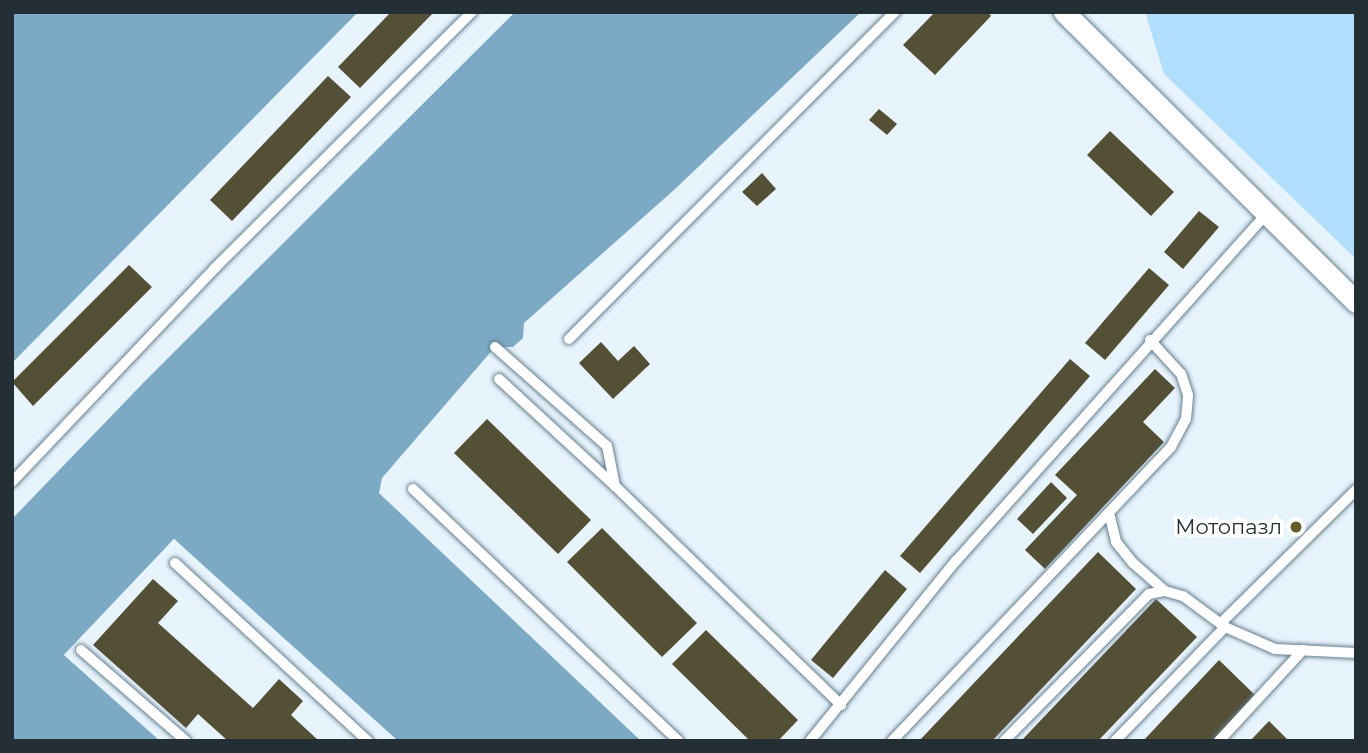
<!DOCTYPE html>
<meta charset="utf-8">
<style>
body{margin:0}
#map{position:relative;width:1368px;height:753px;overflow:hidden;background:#e8f4fc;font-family:Montserrat,sans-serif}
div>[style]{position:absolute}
.green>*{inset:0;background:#b1dffb}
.water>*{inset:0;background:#7caac5}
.pier>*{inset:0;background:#e8f4fc}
.building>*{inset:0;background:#545036}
.roads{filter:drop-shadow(0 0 2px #647f90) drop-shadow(0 0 2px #647f90)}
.service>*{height:10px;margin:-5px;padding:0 5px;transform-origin:5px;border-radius:5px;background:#fff}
.minor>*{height:21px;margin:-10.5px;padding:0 10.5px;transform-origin:10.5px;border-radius:10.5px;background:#fff}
.dots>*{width:19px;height:19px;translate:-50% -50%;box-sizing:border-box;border:4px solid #fff;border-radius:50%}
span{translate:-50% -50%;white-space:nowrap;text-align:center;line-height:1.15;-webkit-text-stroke:7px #fff;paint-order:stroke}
.poi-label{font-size:21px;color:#232e35}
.right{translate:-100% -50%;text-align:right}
.frame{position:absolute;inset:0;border:14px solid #232e35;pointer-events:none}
</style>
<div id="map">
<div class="green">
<i style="clip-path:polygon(1145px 12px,1356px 12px,1356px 259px,1164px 74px)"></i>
</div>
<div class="water">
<i style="clip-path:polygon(12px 12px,358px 12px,12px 363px)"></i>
<i style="clip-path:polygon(515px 12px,861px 12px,674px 190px,524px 323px,523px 338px,513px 347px,495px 347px,382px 478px,379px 493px,641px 741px,398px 741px,174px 539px,64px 655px,160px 741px,12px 741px,12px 519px,148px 378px)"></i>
</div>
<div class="pier">
<i style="clip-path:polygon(174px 539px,229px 590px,398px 741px,393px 741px,174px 544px,69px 654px,163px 741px,64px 655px)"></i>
</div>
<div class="building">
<i style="clip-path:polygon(391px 12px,434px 12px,360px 88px,338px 67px)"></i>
<i style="clip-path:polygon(935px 12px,988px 12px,991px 16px,935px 75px,903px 45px)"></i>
<i style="clip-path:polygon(328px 76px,351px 97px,232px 221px,210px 200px)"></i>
<i style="clip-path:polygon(879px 109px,897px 124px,887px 135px,869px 120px)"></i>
<i style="clip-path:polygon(1110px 131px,1174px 192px,1151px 216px,1087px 155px)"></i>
<i style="clip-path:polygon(762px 173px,776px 189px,757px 206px,742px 192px)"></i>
<i style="clip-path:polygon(1199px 211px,1219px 227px,1183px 269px,1164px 252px)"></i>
<i style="clip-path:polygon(129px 265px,152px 287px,33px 406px,12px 382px)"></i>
<i style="clip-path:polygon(1149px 268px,1169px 285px,1105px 360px,1085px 343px)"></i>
<i style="clip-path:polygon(601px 342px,618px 361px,634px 346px,650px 364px,613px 399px,579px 363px)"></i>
<i style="clip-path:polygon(1070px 359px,1090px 376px,920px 573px,900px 556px)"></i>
<i style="clip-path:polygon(1155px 369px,1175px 388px,1143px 422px,1164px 442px,1045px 569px,1025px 550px,1077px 495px,1055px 475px)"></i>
<i style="clip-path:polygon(487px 419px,591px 520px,558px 554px,454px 453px)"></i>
<i style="clip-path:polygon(1051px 482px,1067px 498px,1033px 534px,1017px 519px)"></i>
<i style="clip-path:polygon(602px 528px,697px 623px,662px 657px,567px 562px)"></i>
<i style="clip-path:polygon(1098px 552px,1136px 589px,992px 741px,919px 741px)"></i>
<i style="clip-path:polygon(885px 570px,907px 589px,833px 678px,811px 660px)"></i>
<i style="clip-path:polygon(153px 579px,178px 601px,158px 623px,253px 708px,279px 679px,303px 701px,291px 715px,319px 741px,228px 741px,198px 714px,186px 728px,93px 645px)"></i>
<i style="clip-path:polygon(1156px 599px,1197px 637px,1098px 741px,1021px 741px)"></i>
<i style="clip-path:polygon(706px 630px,798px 720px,778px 741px,750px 741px,672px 664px)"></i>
<i style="clip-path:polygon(1219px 660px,1256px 696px,1214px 741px,1143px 741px)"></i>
<i style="clip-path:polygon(1269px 721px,1289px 741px,1250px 741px)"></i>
</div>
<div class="roads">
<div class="service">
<i style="left:569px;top:339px;width:462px;rotate:-45.1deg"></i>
<i style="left:495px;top:347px;width:149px;rotate:41.5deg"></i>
<i style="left:607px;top:446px;width:41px;rotate:78.7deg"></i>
<i style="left:499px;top:379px;width:158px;rotate:42.7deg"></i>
<i style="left:615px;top:486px;width:315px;rotate:44.1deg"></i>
<i style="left:12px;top:482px;width:295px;rotate:-46.5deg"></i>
<i style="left:215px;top:268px;width:363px;rotate:-44.9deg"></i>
<i style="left:413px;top:489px;width:366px;rotate:43.5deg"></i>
<i style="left:1109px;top:513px;width:30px;rotate:76deg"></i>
<i style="left:1116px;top:542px;width:27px;rotate:51deg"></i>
<i style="left:1133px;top:563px;width:43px;rotate:41.2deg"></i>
<i style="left:175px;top:563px;width:263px;rotate:42.7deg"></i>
<i style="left:1221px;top:623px;width:190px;rotate:-44.6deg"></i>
<i style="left:81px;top:650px;width:139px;rotate:40.9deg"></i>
<i style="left:810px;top:741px;width:232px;rotate:-51deg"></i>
<i style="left:956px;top:561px;width:465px;rotate:-48.2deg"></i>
<i style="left:892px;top:741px;width:405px;rotate:-46.5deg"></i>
<i style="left:1171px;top:447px;width:32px;rotate:-62deg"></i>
<i style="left:1186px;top:419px;width:24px;rotate:-85deg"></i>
<i style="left:1188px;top:395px;width:22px;rotate:-108deg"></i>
<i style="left:1181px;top:374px;width:46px;rotate:-132.4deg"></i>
<i style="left:1004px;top:741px;width:206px;rotate:-45.4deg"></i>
<i style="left:1149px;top:594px;width:16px;rotate:-11deg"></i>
<i style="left:1165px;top:591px;width:19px;rotate:16deg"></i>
<i style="left:1183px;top:596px;width:52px;rotate:36.4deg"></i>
<i style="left:1225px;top:627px;width:55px;rotate:23.7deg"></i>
<i style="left:1275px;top:649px;width:81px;rotate:2.8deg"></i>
<i style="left:1115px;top:741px;width:158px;rotate:-46deg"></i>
<i style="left:1219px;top:741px;width:124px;rotate:-47.3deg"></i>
</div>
<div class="minor">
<i style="left:1064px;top:12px;width:412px;rotate:44.8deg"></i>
</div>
</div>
<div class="dots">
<i style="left:1296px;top:527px;background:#645d29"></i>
</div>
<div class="poi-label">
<span class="right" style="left:1282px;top:527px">Мотопазл</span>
</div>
<div class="frame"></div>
</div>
